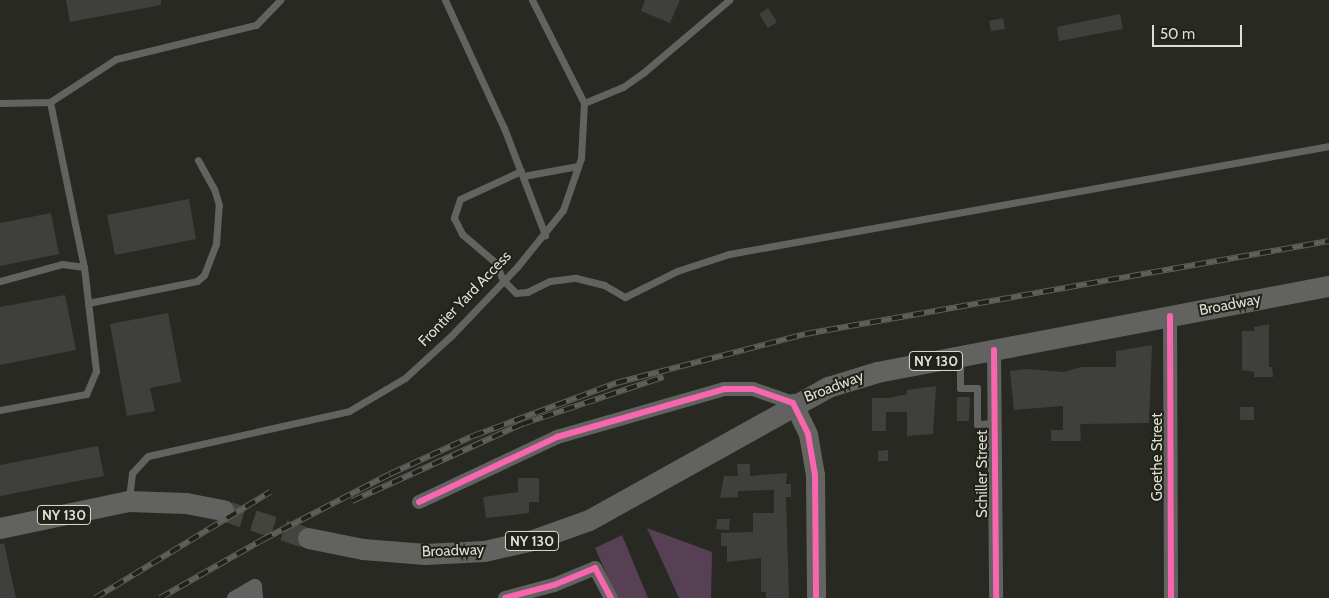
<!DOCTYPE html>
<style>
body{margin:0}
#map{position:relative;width:1329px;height:598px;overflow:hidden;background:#292924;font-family:Cabin,sans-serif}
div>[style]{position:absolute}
.green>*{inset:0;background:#573f54}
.building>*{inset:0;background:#3f403b}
.primary-tunnel>*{height:21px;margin-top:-10.5px;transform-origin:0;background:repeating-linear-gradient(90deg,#44443f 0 21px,transparent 0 32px)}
.lane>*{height:7px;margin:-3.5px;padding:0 3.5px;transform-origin:3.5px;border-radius:3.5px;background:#626260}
.street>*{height:14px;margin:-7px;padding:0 7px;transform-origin:7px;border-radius:7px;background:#626260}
.secondary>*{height:19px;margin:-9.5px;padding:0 9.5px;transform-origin:9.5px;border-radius:9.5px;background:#646460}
.primary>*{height:21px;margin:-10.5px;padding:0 10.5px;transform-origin:10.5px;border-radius:10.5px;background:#626260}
.rail>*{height:5.5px;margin-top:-2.75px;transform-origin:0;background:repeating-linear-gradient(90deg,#212218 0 11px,#5f5f5b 0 22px);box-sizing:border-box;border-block:1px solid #5f5f5b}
.cycleway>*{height:6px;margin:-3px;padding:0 3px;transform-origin:3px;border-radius:3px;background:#f766af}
span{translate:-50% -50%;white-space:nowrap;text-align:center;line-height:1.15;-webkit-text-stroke:4px #212218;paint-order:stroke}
.shield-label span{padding:1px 4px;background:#212218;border:1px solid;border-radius:4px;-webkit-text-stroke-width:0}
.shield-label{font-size:14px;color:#dcded7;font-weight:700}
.street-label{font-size:15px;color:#dcded7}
.scale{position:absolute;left:1152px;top:25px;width:90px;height:22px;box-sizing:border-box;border:2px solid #dcded7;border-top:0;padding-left:6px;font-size:15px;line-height:18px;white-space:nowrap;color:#dcded7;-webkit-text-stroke:4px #212218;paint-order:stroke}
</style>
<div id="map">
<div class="green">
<i style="clip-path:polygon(647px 528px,712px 552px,711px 598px,679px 598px)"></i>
<i style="clip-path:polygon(622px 535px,648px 598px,617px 598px,595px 548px)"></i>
</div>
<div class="building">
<i style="clip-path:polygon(66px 0,161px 0,161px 5px,70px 22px)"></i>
<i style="clip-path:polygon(645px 0,680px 0,670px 23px,641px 11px)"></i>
<i style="clip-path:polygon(768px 8px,777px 22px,768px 28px,759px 14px)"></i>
<i style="clip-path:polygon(1120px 14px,1123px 29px,1059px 41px,1057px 27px)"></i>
<i style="clip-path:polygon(1003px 18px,1005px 29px,991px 31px,989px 21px)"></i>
<i style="clip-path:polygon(189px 199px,196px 239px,115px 255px,107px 215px)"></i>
<i style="clip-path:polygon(51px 213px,59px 254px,0 266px,0 223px)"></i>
<i style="clip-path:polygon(65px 295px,76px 350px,0 365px,0 307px)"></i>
<i style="clip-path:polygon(168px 313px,181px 382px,150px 388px,155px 411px,127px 416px,110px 324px)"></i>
<i style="clip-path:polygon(1269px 324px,1269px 367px,1272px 367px,1273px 377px,1254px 377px,1254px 372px,1242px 370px,1242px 331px,1254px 331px,1254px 327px)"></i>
<i style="clip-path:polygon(1152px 345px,1149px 423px,1080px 424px,1081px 441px,1051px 441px,1051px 430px,1063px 430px,1063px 406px,1014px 410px,1010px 371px,1027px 369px,1064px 372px,1081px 367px,1116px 367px,1116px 351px)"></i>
<i style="clip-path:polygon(936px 386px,933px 434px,907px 436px,907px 412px,886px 412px,886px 431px,872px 431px,872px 398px,889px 398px,907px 394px,907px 390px)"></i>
<i style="clip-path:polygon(957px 397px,970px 397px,969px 421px,957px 421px)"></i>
<i style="clip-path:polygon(1240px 407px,1254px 407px,1254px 420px,1240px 420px)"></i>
<i style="clip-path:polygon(98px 446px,104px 476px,0 496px,0 465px)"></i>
<i style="clip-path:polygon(888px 450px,888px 461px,878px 461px,878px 451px)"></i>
<i style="clip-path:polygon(737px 464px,750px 464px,750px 476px,787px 473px,786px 484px,791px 484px,791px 497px,786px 497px,789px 598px,766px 598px,766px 592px,761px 592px,761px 558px,727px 562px,727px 546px,721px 546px,721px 533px,753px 532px,753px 513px,774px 513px,774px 490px,738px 491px,738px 497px,720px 498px,724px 476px,738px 476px)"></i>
<i style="clip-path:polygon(518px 478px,539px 478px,539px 502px,529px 502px,529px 513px,486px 518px,483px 497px,518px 492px)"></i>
<i style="clip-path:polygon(717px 519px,730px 519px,729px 530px,716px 529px)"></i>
<i style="clip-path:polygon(4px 543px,16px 598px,0 598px,0 544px)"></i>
</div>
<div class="primary-tunnel">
<i style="left:223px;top:510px;width:89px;rotate:18.2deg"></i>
</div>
<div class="lane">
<i style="left:445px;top:0;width:141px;rotate:65.3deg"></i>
<i style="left:504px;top:128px;width:115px;rotate:69deg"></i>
<i style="left:532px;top:0;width:115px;rotate:63.2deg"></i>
<i style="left:50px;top:102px;width:79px;rotate:-33.1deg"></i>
<i style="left:116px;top:59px;width:144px;rotate:-13.7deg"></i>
<i style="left:256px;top:25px;width:35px;rotate:-46deg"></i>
<i style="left:0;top:103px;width:50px;rotate:-1.1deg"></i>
<i style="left:50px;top:102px;width:168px;rotate:78.4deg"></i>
<i style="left:521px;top:171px;width:67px;rotate:155.3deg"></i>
<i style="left:460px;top:199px;width:20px;rotate:108deg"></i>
<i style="left:454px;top:218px;width:18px;rotate:63deg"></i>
<i style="left:462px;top:234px;width:45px;rotate:40.5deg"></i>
<i style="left:496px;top:263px;width:18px;rotate:68deg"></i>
<i style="left:503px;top:280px;width:18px;rotate:45deg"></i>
<i style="left:516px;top:293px;width:11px;rotate:-5deg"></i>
<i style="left:527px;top:292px;width:25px;rotate:-26deg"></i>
<i style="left:550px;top:281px;width:26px;rotate:-7deg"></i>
<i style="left:576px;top:278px;width:29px;rotate:14deg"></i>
<i style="left:604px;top:285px;width:24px;rotate:30deg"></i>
<i style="left:625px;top:297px;width:58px;rotate:-26.6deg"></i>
<i style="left:677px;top:271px;width:55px;rotate:-18.1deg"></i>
<i style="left:729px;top:254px;width:610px;rotate:-10.2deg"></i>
<i style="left:523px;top:176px;width:56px;rotate:-10.3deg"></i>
<i style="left:0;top:281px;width:64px;rotate:-15.3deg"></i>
<i style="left:62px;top:264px;width:22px;rotate:8deg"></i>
<i style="left:84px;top:267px;width:105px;rotate:83.4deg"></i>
<i style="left:96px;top:371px;width:25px;rotate:113deg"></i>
<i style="left:86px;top:394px;width:87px;rotate:169.5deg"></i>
<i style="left:88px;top:303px;width:111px;rotate:-11.4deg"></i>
<i style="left:197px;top:281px;width:9px;rotate:-41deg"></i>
<i style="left:204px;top:275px;width:33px;rotate:-69deg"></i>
<i style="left:216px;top:244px;width:39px;rotate:-86deg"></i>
<i style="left:219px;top:205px;width:17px;rotate:-107deg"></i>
<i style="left:214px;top:189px;width:33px;rotate:-119deg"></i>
<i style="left:960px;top:360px;width:28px;rotate:90deg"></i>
<i style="left:960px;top:388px;width:17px"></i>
<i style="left:977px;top:388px;width:36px;rotate:90deg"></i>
<i style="left:977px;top:424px;width:18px;rotate:-3deg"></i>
<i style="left:129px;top:498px;width:25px;rotate:-83deg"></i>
<i style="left:132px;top:473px;width:23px;rotate:-47deg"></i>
<i style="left:148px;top:456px;width:206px;rotate:-12.6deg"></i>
<i style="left:349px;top:411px;width:65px;rotate:-30.5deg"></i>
<i style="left:405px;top:378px;width:62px;rotate:-42.4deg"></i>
<i style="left:451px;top:336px;width:95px;rotate:-46.3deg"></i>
<i style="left:517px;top:267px;width:73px;rotate:-51.1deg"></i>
<i style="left:563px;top:210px;width:55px;rotate:-70.9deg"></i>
<i style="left:581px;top:158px;width:55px;rotate:-86.9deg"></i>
<i style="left:584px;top:103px;width:42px;rotate:-22.3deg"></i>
<i style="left:623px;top:87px;width:24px;rotate:-35deg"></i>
<i style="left:643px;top:73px;width:113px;rotate:-40.3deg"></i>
</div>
<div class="street">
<i style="left:1170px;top:316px;width:282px;rotate:89.8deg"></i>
<i style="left:994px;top:350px;width:248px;rotate:89.5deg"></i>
<i style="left:419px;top:502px;width:153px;rotate:-25.2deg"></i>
<i style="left:557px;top:437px;width:174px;rotate:-16deg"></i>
<i style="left:724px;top:389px;width:29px"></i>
<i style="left:753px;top:389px;width:42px;rotate:19.3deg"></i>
<i style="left:234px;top:598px;width:24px;rotate:-30deg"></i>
<i style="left:255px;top:586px;width:12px;rotate:85deg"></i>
<i style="left:505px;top:598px;width:51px;rotate:-14.9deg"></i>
<i style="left:554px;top:585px;width:44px;rotate:-22.5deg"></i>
<i style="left:595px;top:568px;width:34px;rotate:62deg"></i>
</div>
<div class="secondary">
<i style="left:793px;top:403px;width:34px;rotate:64deg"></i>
<i style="left:808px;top:434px;width:42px;rotate:80.3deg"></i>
<i style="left:815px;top:475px;width:123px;rotate:89.5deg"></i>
</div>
<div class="primary">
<i style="left:0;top:528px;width:131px;rotate:-11.9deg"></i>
<i style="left:128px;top:501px;width:58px;rotate:2deg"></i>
<i style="left:186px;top:503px;width:38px;rotate:11deg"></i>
<i style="left:308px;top:538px;width:56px;rotate:11.3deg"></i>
<i style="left:363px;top:549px;width:62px;rotate:4.6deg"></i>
<i style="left:425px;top:554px;width:59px;rotate:-2.9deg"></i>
<i style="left:484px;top:551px;width:50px;rotate:-12.7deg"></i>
<i style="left:533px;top:540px;width:59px;rotate:-19.7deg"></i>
<i style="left:589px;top:520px;width:274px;rotate:-29.1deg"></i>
<i style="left:828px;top:387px;width:51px;rotate:-17deg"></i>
<i style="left:877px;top:372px;width:460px;rotate:-10.8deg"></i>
</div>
<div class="rail">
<i style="left:352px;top:501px;width:187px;rotate:-24.4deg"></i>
<i style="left:522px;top:424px;width:149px;rotate:-18.4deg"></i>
<i style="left:95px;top:598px;width:205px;rotate:-31.2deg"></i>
<i style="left:160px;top:598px;width:117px;rotate:-29.6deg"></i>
<i style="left:262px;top:540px;width:144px;rotate:-27.3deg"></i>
<i style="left:390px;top:474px;width:91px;rotate:-24.6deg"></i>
<i style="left:473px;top:436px;width:153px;rotate:-20.3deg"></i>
<i style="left:616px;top:383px;width:195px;rotate:-14.5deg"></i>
<i style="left:805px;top:334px;width:532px;rotate:-10.06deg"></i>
</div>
<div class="cycleway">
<i style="left:1170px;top:316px;width:282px;rotate:89.8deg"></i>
<i style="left:994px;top:350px;width:248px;rotate:89.5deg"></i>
<i style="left:419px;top:502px;width:153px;rotate:-25.2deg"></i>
<i style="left:557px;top:437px;width:174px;rotate:-16deg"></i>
<i style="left:724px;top:389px;width:29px"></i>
<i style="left:753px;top:389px;width:42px;rotate:19.3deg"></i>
<i style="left:793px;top:403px;width:34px;rotate:64deg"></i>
<i style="left:808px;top:434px;width:42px;rotate:80.3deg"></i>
<i style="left:815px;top:475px;width:123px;rotate:89.5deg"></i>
<i style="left:505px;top:598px;width:51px;rotate:-14.9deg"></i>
<i style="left:554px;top:585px;width:44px;rotate:-22.5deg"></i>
<i style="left:595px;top:568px;width:34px;rotate:62deg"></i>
</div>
<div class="shield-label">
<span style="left:936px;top:361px">NY 130</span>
<span style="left:64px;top:515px">NY 130</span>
<span style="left:532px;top:541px">NY 130</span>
</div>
<div class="street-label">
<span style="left:465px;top:299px;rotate:-46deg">Frontier Yard Access</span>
<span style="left:1230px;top:305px;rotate:-11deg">Broadway</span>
<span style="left:834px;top:387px;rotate:-21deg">Broadway</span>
<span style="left:1158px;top:457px;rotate:-90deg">Goethe Street</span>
<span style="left:983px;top:474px;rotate:-90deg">Schiller Street</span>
<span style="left:453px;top:551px;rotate:-2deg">Broadway</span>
</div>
<div class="scale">50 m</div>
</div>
